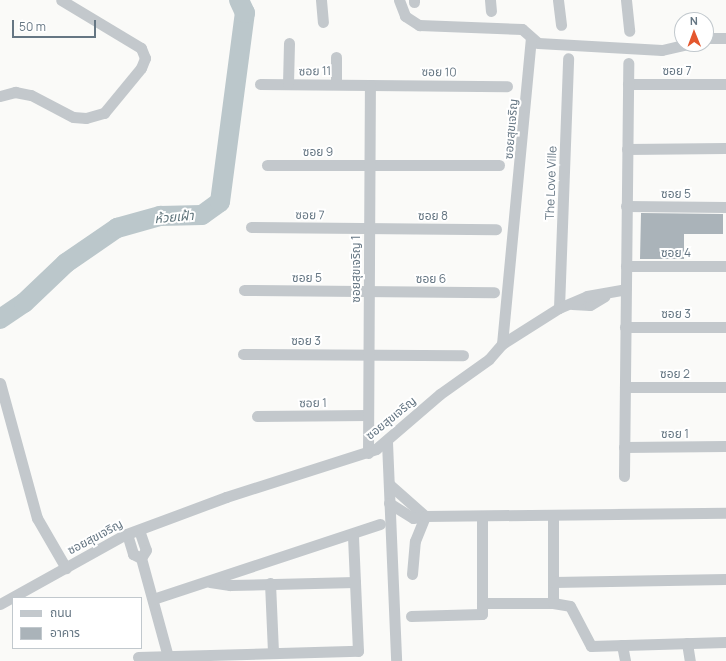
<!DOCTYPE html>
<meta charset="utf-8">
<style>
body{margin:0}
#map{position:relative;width:726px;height:661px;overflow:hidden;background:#fafaf8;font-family:Manrope,"Noto Sans Thai",sans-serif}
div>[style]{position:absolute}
.river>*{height:20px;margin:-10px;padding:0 10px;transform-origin:10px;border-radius:10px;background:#bbc7cb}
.building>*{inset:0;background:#aab3b9}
.minor>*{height:11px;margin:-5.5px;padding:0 5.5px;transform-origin:5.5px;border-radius:5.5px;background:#c3c8cc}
span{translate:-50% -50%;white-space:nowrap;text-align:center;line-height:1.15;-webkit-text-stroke:4px #fff;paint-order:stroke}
.street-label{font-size:12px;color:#657683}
.water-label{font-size:13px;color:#60757c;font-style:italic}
.legend{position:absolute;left:12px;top:597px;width:130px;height:52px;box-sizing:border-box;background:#fff;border:1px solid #c1c8cd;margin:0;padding:5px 7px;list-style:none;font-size:12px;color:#657683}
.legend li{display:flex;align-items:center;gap:8px;height:20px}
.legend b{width:20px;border:1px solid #c1c8cd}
.north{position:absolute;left:674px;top:12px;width:40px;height:40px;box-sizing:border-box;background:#fff;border:1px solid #c1c8cd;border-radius:50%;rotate:359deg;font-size:11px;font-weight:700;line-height:16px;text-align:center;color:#657683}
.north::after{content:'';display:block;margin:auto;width:14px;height:18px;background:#e4572e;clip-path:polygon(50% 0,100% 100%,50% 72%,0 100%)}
.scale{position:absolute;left:12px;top:20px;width:84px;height:18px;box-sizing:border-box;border:2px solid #657683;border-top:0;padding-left:5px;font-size:12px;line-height:14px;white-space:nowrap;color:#657683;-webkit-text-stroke:3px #fff;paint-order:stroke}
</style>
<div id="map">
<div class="river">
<i style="left:0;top:319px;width:29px;rotate:-34deg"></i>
<i style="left:24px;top:303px;width:58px;rotate:-43.6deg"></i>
<i style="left:66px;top:263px;width:62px;rotate:-34.5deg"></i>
<i style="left:117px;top:228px;width:45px;rotate:-15.6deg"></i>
<i style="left:160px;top:216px;width:42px;rotate:-1.4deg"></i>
<i style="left:202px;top:215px;width:22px;rotate:-36deg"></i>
<i style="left:220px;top:202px;width:191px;rotate:-82.5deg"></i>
<i style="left:245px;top:13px;width:14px;rotate:-115deg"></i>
</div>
<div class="building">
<i style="clip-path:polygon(641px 213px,723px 214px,723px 234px,684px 234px,684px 259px,640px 259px)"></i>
</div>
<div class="minor">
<i style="left:321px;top:0;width:22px;rotate:85deg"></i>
<i style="left:399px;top:0;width:17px;rotate:69deg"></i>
<i style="left:405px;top:16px;width:17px;rotate:33deg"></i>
<i style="left:419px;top:25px;width:103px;rotate:2.2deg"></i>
<i style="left:522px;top:29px;width:21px;rotate:41deg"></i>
<i style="left:538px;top:43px;width:124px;rotate:3.2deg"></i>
<i style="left:662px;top:50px;width:26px;rotate:-13deg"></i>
<i style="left:414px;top:0;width:2px;rotate:90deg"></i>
<i style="left:490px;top:0;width:11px;rotate:85deg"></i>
<i style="left:558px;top:0;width:25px;rotate:83deg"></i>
<i style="left:626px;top:0;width:31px;rotate:84deg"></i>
<i style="left:706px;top:38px;width:20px"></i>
<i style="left:336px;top:57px;width:27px;rotate:90deg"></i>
<i style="left:260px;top:84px;width:247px;rotate:0.5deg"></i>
<i style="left:288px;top:84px;width:41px;rotate:-88.6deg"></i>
<i style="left:628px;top:84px;width:98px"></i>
<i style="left:0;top:96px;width:16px;rotate:-15deg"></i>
<i style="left:15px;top:92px;width:16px;rotate:11deg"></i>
<i style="left:31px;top:95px;width:47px;rotate:27.6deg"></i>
<i style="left:73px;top:117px;width:13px;rotate:4deg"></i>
<i style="left:86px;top:118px;width:19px;rotate:-16deg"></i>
<i style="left:104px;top:113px;width:58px;rotate:-50.6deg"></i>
<i style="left:141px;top:68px;width:11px;rotate:-68deg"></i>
<i style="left:145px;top:58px;width:11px;rotate:-112deg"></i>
<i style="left:141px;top:48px;width:93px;rotate:-149deg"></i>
<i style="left:627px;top:149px;width:99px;rotate:-0.6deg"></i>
<i style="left:267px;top:165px;width:232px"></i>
<i style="left:626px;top:206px;width:100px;rotate:0.6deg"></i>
<i style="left:251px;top:227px;width:245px;rotate:0.5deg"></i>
<i style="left:626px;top:266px;width:100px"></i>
<i style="left:244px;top:290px;width:250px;rotate:0.5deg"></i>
<i style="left:572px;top:304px;width:18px;rotate:3deg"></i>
<i style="left:590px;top:305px;width:17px;rotate:-31deg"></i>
<i style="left:559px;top:308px;width:250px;rotate:-87.9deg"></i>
<i style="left:625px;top:327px;width:101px"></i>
<i style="left:502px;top:344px;width:67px;rotate:-32.3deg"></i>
<i style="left:559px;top:308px;width:30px;rotate:-23deg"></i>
<i style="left:587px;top:296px;width:39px;rotate:-10deg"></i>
<i style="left:243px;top:354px;width:220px;rotate:0.3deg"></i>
<i style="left:0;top:383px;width:140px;rotate:74.7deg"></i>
<i style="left:37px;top:518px;width:58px;rotate:59.9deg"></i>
<i style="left:625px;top:387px;width:101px"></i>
<i style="left:257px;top:416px;width:111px;rotate:-0.5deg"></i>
<i style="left:387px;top:442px;width:219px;rotate:87.6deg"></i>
<i style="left:624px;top:447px;width:102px;rotate:-0.6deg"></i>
<i style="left:368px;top:453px;width:368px;rotate:-89.7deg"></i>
<i style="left:624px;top:476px;width:413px;rotate:-89.4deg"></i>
<i style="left:389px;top:484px;width:48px;rotate:41.6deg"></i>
<i style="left:389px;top:503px;width:28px;rotate:32deg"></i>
<i style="left:413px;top:518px;width:12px;rotate:-9deg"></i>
<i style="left:553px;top:517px;width:86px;rotate:90deg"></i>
<i style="left:139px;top:530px;width:21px;rotate:71deg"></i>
<i style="left:146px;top:550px;width:9px;rotate:122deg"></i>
<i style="left:141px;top:558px;width:103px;rotate:74.7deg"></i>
<i style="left:127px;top:534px;width:21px;rotate:73deg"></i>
<i style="left:133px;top:554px;width:9px;rotate:27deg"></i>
<i style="left:412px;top:574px;width:33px;rotate:-85deg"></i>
<i style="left:415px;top:541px;width:27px;rotate:-68deg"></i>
<i style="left:425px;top:516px;width:301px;rotate:-0.6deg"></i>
<i style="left:210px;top:582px;width:20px;rotate:9deg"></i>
<i style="left:230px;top:585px;width:125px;rotate:-1.4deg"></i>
<i style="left:553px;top:582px;width:173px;rotate:-1deg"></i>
<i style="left:270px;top:583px;width:70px;rotate:87.5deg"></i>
<i style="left:153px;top:599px;width:239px;rotate:-18.3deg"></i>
<i style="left:482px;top:603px;width:71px"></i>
<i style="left:553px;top:603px;width:17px;rotate:10deg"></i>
<i style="left:570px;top:606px;width:45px;rotate:62.3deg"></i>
<i style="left:591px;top:646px;width:135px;rotate:-1.7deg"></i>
<i style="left:0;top:604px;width:142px;rotate:-29.1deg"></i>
<i style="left:124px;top:535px;width:109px;rotate:-20.4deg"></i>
<i style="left:226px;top:497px;width:157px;rotate:-17.7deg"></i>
<i style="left:376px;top:449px;width:84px;rotate:-40.7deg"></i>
<i style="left:440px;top:394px;width:60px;rotate:-35.5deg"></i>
<i style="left:489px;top:359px;width:20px;rotate:-49deg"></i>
<i style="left:502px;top:344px;width:306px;rotate:-84.6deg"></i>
<i style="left:411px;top:616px;width:71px;rotate:-1.6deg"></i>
<i style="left:482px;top:614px;width:98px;rotate:-90deg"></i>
<i style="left:687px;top:643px;width:18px;rotate:81deg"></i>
<i style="left:622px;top:645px;width:16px;rotate:79deg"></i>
<i style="left:138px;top:657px;width:220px;rotate:-1.6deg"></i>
<i style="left:358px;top:651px;width:116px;rotate:-92.5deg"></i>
</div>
<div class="street-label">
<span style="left:315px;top:71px;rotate:-1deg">ซอย 11</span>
<span style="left:677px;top:71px">ซอย 7</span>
<span style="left:439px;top:72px;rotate:1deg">ซอย 10</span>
<span style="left:511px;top:129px;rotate:-85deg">ซอยสุขเจริญ</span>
<span style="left:318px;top:152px">ซอย 9</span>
<span style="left:551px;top:183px;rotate:-88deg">The Love Ville</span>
<span style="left:676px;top:194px">ซอย 5</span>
<span style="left:310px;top:215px;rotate:1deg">ซอย 7</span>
<span style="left:433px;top:216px">ซอย 8</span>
<span style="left:676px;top:253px">ซอย 4</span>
<span style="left:356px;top:269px;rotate:-90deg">ซอยสุขเจริญ 1</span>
<span style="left:307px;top:278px">ซอย 5</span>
<span style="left:431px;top:279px">ซอย 6</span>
<span style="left:676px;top:314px">ซอย 3</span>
<span style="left:306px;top:341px">ซอย 3</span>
<span style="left:675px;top:374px">ซอย 2</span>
<span style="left:313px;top:403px;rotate:-1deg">ซอย 1</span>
<span style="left:391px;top:418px;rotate:-39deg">ซอยสุขเจริญ</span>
<span style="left:675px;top:434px">ซอย 1</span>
<span style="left:95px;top:537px;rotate:-28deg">ซอยสุขเจริญ</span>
</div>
<div class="water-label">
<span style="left:174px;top:217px;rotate:-5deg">ห้วยเฝ้า</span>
</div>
<ul class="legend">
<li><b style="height:5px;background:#c3c8cc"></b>ถนน</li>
<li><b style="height:11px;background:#aab3b9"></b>อาคาร</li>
</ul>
<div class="north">N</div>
<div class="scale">50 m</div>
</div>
